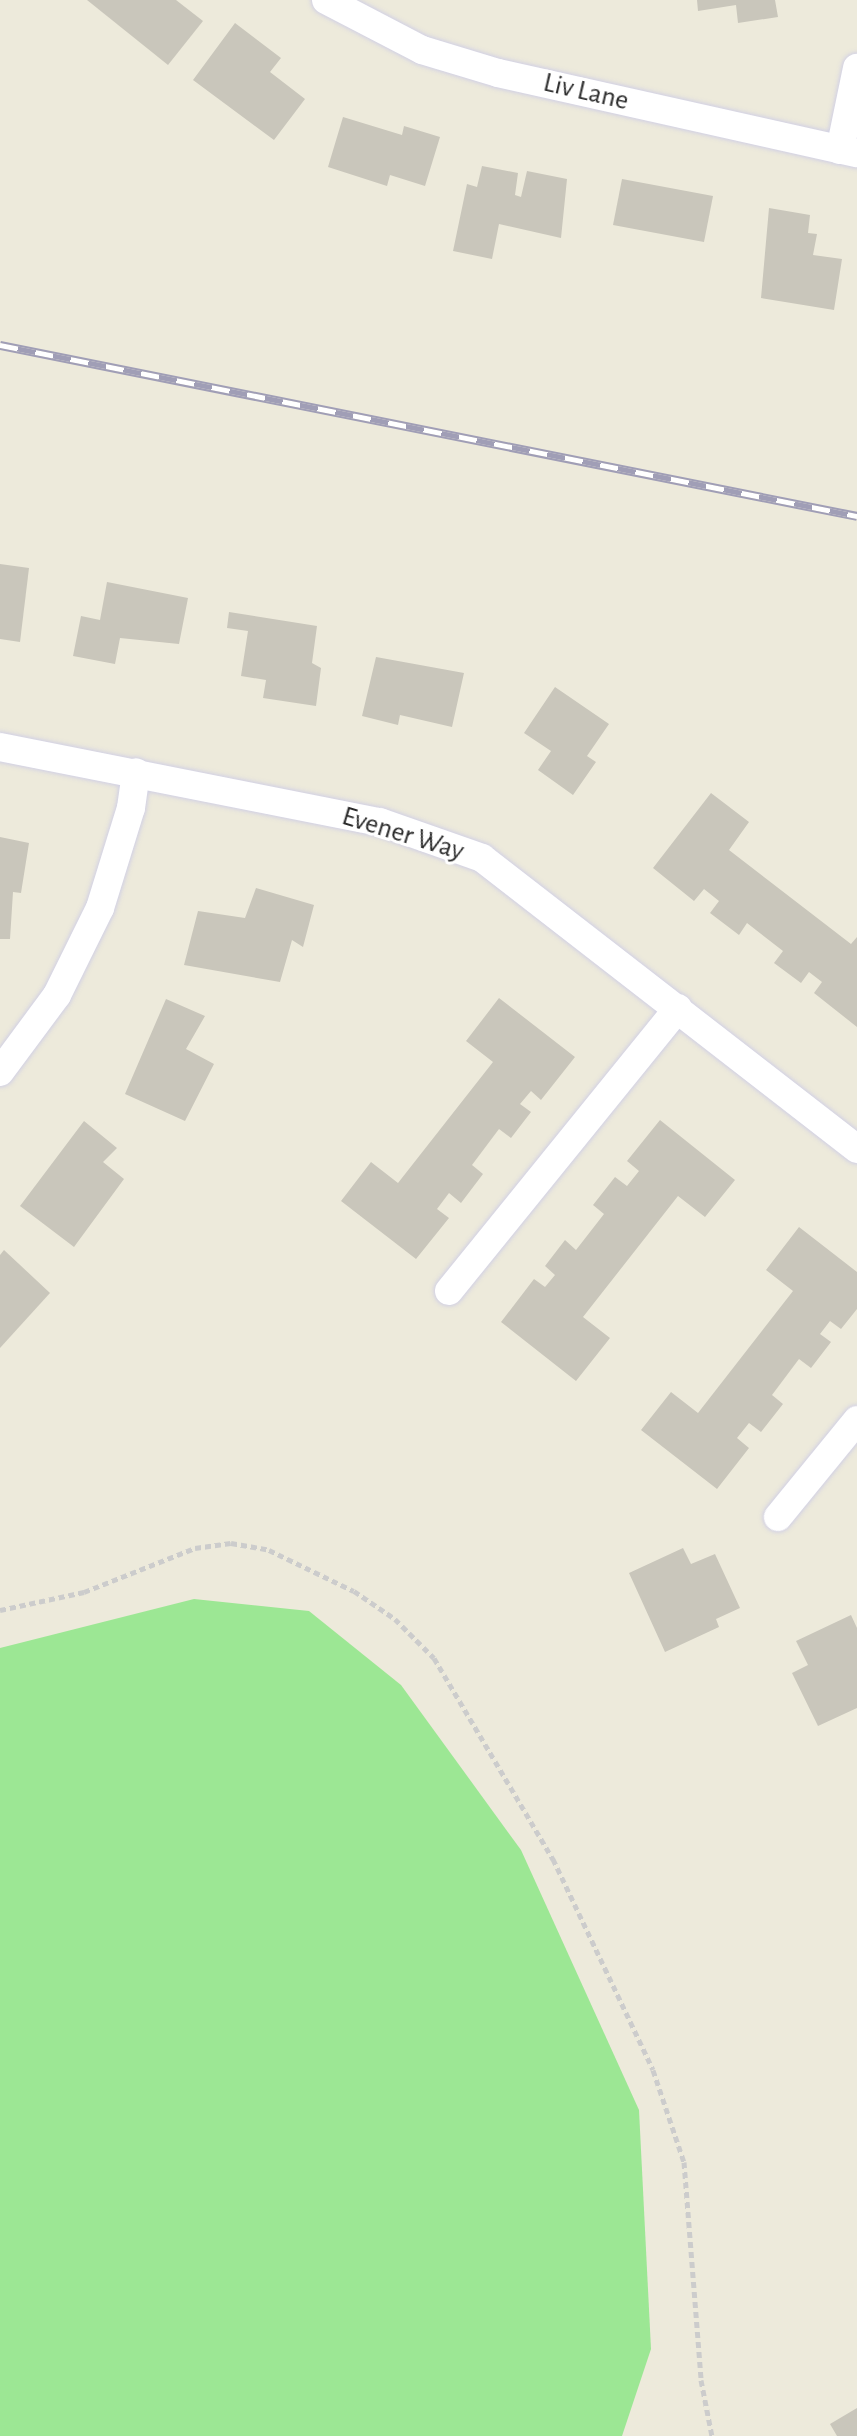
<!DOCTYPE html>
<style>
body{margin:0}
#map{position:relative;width:857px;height:2436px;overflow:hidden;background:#edeadb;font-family:"Alegreya Sans",sans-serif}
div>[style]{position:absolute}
.green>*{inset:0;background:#9ce794}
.building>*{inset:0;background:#c9c6bb}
.path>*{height:5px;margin-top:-2.5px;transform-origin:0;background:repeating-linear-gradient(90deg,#ccc 0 6px,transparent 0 10px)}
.roads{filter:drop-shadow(0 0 2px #d1d0e4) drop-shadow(0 0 2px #d1d0e4)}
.minor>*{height:28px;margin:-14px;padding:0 14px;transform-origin:14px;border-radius:14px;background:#fff}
.rail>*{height:9px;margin-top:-4.5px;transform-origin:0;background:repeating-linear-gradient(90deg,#fff 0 18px,#a09eb6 0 36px);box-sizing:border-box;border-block:2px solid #a09eb6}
span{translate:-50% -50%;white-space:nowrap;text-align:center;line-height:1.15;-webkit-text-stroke:6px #fff;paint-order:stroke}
.street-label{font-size:28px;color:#2a2a2a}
</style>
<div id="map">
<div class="green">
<i style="clip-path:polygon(194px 1599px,309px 1611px,401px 1685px,521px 1850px,639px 2110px,651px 2349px,622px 2436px,0 2436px,0 1648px)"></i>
</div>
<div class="building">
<i style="clip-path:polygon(87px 0,176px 0,203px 21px,168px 65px)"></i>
<i style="clip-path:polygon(697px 0,775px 0,778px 17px,738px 23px,736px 5px,698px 11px)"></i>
<i style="clip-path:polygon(235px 23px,281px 58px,270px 72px,305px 99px,274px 140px,193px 80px)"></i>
<i style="clip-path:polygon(343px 117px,402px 135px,404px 126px,440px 137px,425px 186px,390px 175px,387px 186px,328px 167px)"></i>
<i style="clip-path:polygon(482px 166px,518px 173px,515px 195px,521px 197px,527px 171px,567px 179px,561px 238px,499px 224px,492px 259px,453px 251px,467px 184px,477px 187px)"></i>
<i style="clip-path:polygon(622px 179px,713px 196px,704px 242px,613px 225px)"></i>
<i style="clip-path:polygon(769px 208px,810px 215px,808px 233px,817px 234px,813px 255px,842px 259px,834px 310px,761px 298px)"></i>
<i style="clip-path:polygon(0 564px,29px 568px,20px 642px,0 639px)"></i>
<i style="clip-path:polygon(107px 582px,188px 598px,179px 644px,120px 638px,115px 664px,73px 656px,81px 616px,100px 620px)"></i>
<i style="clip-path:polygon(229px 612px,317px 626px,312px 663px,321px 668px,316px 706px,263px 698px,266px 680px,241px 676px,248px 631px,227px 628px)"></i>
<i style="clip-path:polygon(376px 657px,464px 673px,452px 727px,400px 715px,398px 725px,362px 716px)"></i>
<i style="clip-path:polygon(555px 687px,609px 724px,587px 756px,596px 762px,573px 795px,538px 770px,551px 751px,524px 733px)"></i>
<i style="clip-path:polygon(711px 793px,749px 822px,729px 850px,851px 944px,857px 937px,857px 1027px,814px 993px,822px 982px,809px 972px,801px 983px,774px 963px,783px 951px,747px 923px,739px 935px,710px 913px,719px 901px,704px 889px,694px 901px,653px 868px)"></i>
<i style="clip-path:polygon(0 837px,29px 843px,21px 893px,13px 892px,10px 939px,0 939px)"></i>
<i style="clip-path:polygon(256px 888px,314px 905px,303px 947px,292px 940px,280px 982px,184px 965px,198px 911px,245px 918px)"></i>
<i style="clip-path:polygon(499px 998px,575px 1057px,541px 1100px,531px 1091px,520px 1104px,531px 1112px,511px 1138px,499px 1129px,472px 1165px,483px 1174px,461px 1203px,449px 1193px,437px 1209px,449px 1218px,416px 1259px,341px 1201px,371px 1162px,398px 1183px,493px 1062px,466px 1041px)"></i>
<i style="clip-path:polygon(166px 999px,205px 1016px,186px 1049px,214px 1064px,185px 1121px,125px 1094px)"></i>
<i style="clip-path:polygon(660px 1120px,735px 1180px,705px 1217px,678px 1196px,583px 1317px,610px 1338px,576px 1381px,501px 1322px,534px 1279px,545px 1287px,555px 1275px,545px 1266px,565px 1240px,576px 1250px,604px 1214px,593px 1205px,615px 1177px,627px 1186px,639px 1171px,627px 1161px)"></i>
<i style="clip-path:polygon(84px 1121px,117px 1148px,103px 1162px,124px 1179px,74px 1247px,20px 1206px)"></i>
<i style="clip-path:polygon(799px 1227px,857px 1272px,857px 1309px,841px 1329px,830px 1321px,820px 1334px,831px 1342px,811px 1368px,799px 1359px,772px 1395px,783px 1404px,761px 1432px,749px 1423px,737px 1438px,749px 1448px,717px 1489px,641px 1430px,671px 1392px,698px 1413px,793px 1291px,766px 1270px)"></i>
<i style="clip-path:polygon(4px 1250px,50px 1293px,0 1348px,0 1255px)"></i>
<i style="clip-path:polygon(683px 1548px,691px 1564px,715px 1554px,740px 1608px,716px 1619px,719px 1627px,665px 1652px,629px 1573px)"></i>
<i style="clip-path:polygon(851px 1615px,857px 1628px,857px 1708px,818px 1726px,792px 1673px,808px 1665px,796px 1641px)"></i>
<i style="clip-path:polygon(857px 2408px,857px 2436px,837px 2436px,830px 2424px)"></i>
</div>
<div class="path">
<i style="left:0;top:1610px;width:86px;rotate:-12.1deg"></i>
<i style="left:84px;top:1592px;width:119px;rotate:-21.6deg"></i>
<i style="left:195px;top:1548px;width:36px;rotate:-8deg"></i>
<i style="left:231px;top:1543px;width:39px;rotate:10deg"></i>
<i style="left:269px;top:1550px;width:94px;rotate:25.8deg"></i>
<i style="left:354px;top:1591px;width:50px;rotate:34.3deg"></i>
<i style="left:395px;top:1619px;width:55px;rotate:45deg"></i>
<i style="left:434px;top:1658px;width:234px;rotate:59.4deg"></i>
<i style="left:553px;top:1859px;width:233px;rotate:64.6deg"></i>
<i style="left:653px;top:2070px;width:97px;rotate:71.4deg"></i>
<i style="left:684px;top:2162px;width:219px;rotate:85.5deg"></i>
<i style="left:701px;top:2380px;width:57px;rotate:78.9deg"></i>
</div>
<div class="roads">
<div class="minor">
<i style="left:326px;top:0;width:108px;rotate:27.5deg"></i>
<i style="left:422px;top:50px;width:79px;rotate:16.8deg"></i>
<i style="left:498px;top:73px;width:368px;rotate:12.6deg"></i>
<i style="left:840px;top:150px;width:84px;rotate:-78.3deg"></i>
<i style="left:0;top:747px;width:387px;rotate:11.2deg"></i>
<i style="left:380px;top:822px;width:108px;rotate:19.4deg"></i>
<i style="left:482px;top:858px;width:475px;rotate:37.8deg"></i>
<i style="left:0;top:1072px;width:96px;rotate:-53.5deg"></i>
<i style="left:57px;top:995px;width:97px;rotate:-63.7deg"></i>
<i style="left:100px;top:908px;width:105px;rotate:-72.8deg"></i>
<i style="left:131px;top:808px;width:36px;rotate:-82deg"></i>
<i style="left:449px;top:1291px;width:364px;rotate:-51deg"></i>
<i style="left:778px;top:1517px;width:125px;rotate:-50.8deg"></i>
</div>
</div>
<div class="rail">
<i style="left:0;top:345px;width:874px;rotate:11.28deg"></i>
</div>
<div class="street-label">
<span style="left:586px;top:92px;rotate:13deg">Liv Lane</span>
<span style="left:403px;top:834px;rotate:17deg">Evener Way</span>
</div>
</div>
